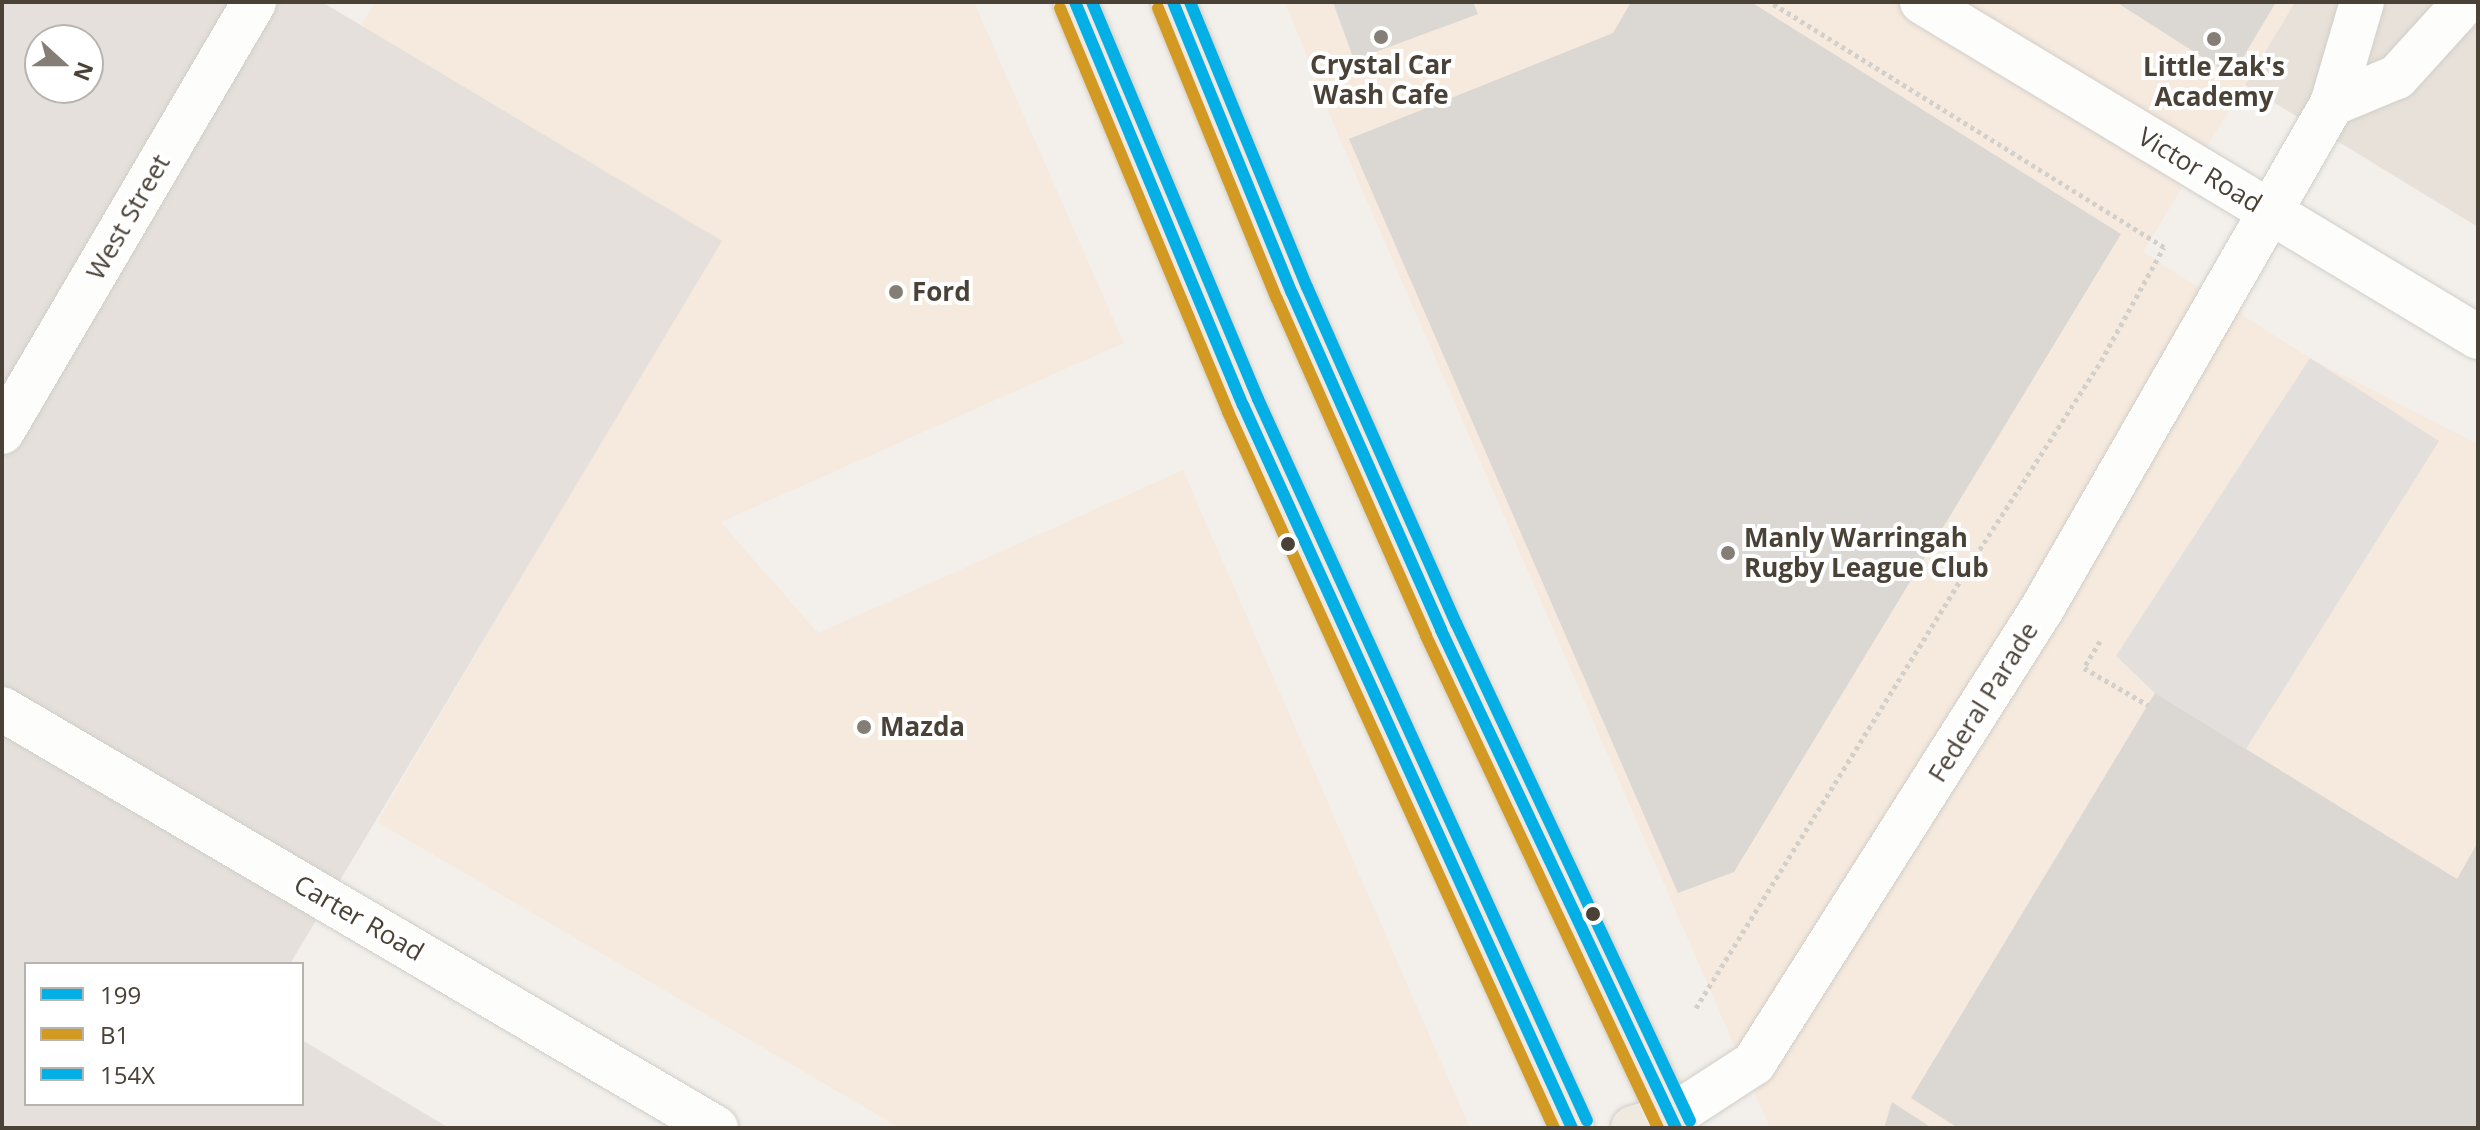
<!DOCTYPE html>
<style>
body{margin:0}
#map{position:relative;width:2480px;height:1130px;overflow:hidden;background:#f3f0ec;font-family:"Open Sans",sans-serif}
div>[style]{position:absolute}
.residential>*{inset:0;background:#e7e1d9}
.commercial>*{inset:0;background:#f6eade}
.industrial>*{inset:0;background:#e5e0db}
.parking>*{inset:0;background:#e2dfdc}
.building>*{inset:0;background:#dbd7d3}
.path>*{height:5px;margin-top:-2.5px;transform-origin:0;background:repeating-linear-gradient(90deg,#d3d0cb 0 4px,transparent 0 8px)}
.roads{filter:drop-shadow(0 0 2px #d1cec9) drop-shadow(0 0 2px #d1cec9)}
.minor>*{height:44px;margin:-22px;padding:0 22px;transform-origin:22px;border-radius:22px;background:#fdfdfc}
.trunk>*{height:44px;margin:-22px;padding:0 22px;transform-origin:22px;border-radius:22px;background:#f0e9df}
.bus-1>*{height:12px;margin:-6px;padding:0 6px;transform-origin:6px;border-radius:6px;background:#04afe6}
.bus-2>*{height:12px;margin:-6px;padding:0 6px;transform-origin:6px;border-radius:6px;background:#d29a23}
.bus-3>*{height:12px;margin:-6px;padding:0 6px;transform-origin:6px;border-radius:6px;background:#04afe6}
.dots>*{width:22px;height:22px;translate:-50% -50%;box-sizing:border-box;border:4px solid #fff;border-radius:50%}
span{translate:-50% -50%;white-space:nowrap;text-align:center;line-height:1.15;-webkit-text-stroke:8px #fff;paint-order:stroke}
.poi-label{font-size:26px;color:#4a4137;font-weight:700}
.left{translate:0 -50%;text-align:left}
.street-label{font-size:26px;color:#4a4137}
.frame{position:absolute;inset:0;border:4px solid #4a4137;pointer-events:none}
.legend{position:absolute;left:24px;top:962px;width:280px;height:144px;box-sizing:border-box;background:#fff;border:2px solid #b7b3af;margin:0;padding:10px 14px;list-style:none;font-size:24px;color:#4a4137}
.legend li{display:flex;align-items:center;gap:16px;height:40px}
.legend b{width:40px;border:2px solid #b7b3af}
.north{position:absolute;left:24px;top:24px;width:80px;height:80px;box-sizing:border-box;background:#fff;border:2px solid #b7b3af;border-radius:50%;rotate:111deg;font-size:22px;font-weight:700;line-height:32px;text-align:center;color:#4a4137}
.north::after{content:'';display:block;margin:auto;width:28px;height:36px;background:#857e76;clip-path:polygon(50% 0,100% 100%,50% 72%,0 100%)}
</style>
<div id="map">
<div class="residential">
<i style="clip-path:polygon(2295px 2px,2478px 2px,2478px 227px,2245px 85px)"></i>
</div>
<div class="commercial">
<i style="clip-path:polygon(375px 2px,974px 2px,1124px 343px,721px 522px,818px 633px,1183px 470px,1470px 1128px,900px 1128px,377px 822px,625px 401px,362px 24px)"></i>
<i style="clip-path:polygon(1285px 2px,2295px 2px,2143px 252px,2310px 358px,2478px 444px,2478px 1128px,1770px 1128px,1336px 130px)"></i>
</div>
<div class="industrial">
<i style="clip-path:polygon(evenodd,2px 2px,322px 2px,722px 241px,290px 964px,26px 964px,26px 1104px,302px 1104px,302px 1040px,449px 1128px,2px 1128px,2px 2px,40px 40px,88px 40px,88px 88px,40px 88px,40px 40px)"></i>
</div>
<div class="parking">
<i style="clip-path:polygon(2310px 358px,2439px 441px,2246px 749px,2155px 693px,2116px 656px)"></i>
</div>
<div class="building">
<i style="clip-path:polygon(1333px 2px,1473px 2px,1478px 14px,1354px 60px)"></i>
<i style="clip-path:polygon(1631px 2px,1751px 2px,2121px 234px,1734px 872px,1678px 893px,1349px 139px,1613px 33px)"></i>
<i style="clip-path:polygon(2116px 2px,2276px 2px,2232px 76px)"></i>
<i style="clip-path:polygon(2155px 693px,2457px 879px,2478px 842px,2478px 1128px,1958px 1128px,1911px 1098px)"></i>
<i style="clip-path:polygon(1892px 1102px,1932px 1128px,1884px 1128px)"></i>
</div>
<div class="path">
<i style="left:2100px;top:641px;width:31px;rotate:121deg"></i>
<i style="left:2084px;top:668px;width:74px;rotate:30deg"></i>
<i style="left:1696px;top:1008px;width:523px;rotate:-58.28deg"></i>
<i style="left:1971px;top:563px;width:240px;rotate:-57.2deg"></i>
<i style="left:2101px;top:361px;width:130px;rotate:-61.1deg"></i>
<i style="left:2164px;top:247px;width:463px;rotate:-148.1deg"></i>
</div>
<div class="roads">
<div class="minor">
<i style="left:1922px;top:2px;width:649px;rotate:31.07deg"></i>
<i style="left:2332px;top:104px;width:70px;rotate:-22.6deg"></i>
<i style="left:2397px;top:77px;width:101px;rotate:-47.8deg"></i>
<i style="left:2px;top:432px;width:498px;rotate:-59.6deg"></i>
<i style="left:2px;top:709px;width:828px;rotate:30.41deg"></i>
<i style="left:1671px;top:1117px;width:99px;rotate:-33deg"></i>
<i style="left:1754px;top:1063px;width:540px;rotate:-57.63deg"></i>
<i style="left:2043px;top:607px;width:580px;rotate:-60.12deg"></i>
<i style="left:2332px;top:104px;width:106px;rotate:-73.6deg"></i>
</div>
<div class="trunk">
<i style="left:1075px;top:2px;width:437px;rotate:67.4deg"></i>
<i style="left:1243px;top:405px;width:794px;rotate:65.53deg"></i>
<i style="left:1173px;top:2px;width:314px;rotate:67.8deg"></i>
<i style="left:1292px;top:293px;width:368px;rotate:66.1deg"></i>
<i style="left:1441px;top:630px;width:551px;rotate:64.74deg"></i>
<i style="left:1633px;top:1128px;width:40px;rotate:-16deg"></i>
</div>
</div>
<div class="bus-1">
<i style="left:1075px;top:2px;width:437px;rotate:67.4deg"></i>
<i style="left:1243px;top:405px;width:794px;rotate:65.53deg"></i>
<i style="left:1173px;top:2px;width:314px;rotate:67.8deg"></i>
<i style="left:1292px;top:293px;width:368px;rotate:66.1deg"></i>
<i style="left:1441px;top:630px;width:551px;rotate:64.74deg"></i>
</div>
<div class="bus-2">
<i style="left:1060px;top:8px;width:438px;rotate:67.4deg"></i>
<i style="left:1228px;top:412px;width:787px;rotate:65.52deg"></i>
<i style="left:1158px;top:8px;width:314px;rotate:67.8deg"></i>
<i style="left:1277px;top:299px;width:368px;rotate:66.1deg"></i>
<i style="left:1426px;top:636px;width:544px;rotate:64.75deg"></i>
</div>
<div class="bus-3">
<i style="left:1092px;top:2px;width:430px;rotate:67.3deg"></i>
<i style="left:1258px;top:399px;width:793px;rotate:65.5deg"></i>
<i style="left:1190px;top:2px;width:308px;rotate:67.7deg"></i>
<i style="left:1307px;top:287px;width:368px;rotate:66.1deg"></i>
<i style="left:1456px;top:623px;width:550px;rotate:64.83deg"></i>
</div>
<div class="dots">
<i style="left:1381px;top:37px;background:#857e76"></i>
<i style="left:2214px;top:39px;background:#857e76"></i>
<i style="left:896px;top:292px;background:#857e76"></i>
<i style="left:1288px;top:544px;background:#4a4137"></i>
<i style="left:1728px;top:553px;background:#857e76"></i>
<i style="left:864px;top:727px;background:#857e76"></i>
<i style="left:1593px;top:914px;background:#4a4137"></i>
</div>
<div class="poi-label">
<span style="left:1381px;top:80px">Crystal Car<br>Wash Cafe</span>
<span style="left:2214px;top:82px">Little Zak's<br>Academy</span>
<span class="left" style="left:912px;top:292px">Ford</span>
<span class="left" style="left:1744px;top:553px">Manly Warringah<br>Rugby League Club</span>
<span class="left" style="left:880px;top:727px">Mazda</span>
</div>
<div class="street-label">
<span style="left:2200px;top:170px;rotate:31deg">Victor Road</span>
<span style="left:128px;top:217px;rotate:-60deg">West Street</span>
<span style="left:1983px;top:702px;rotate:-58deg">Federal Parade</span>
<span style="left:359px;top:918px;rotate:30deg">Carter Road</span>
</div>
<div class="frame"></div>
<ul class="legend">
<li><b style="height:10px;background:#04afe6"></b>199</li>
<li><b style="height:10px;background:#d29a23"></b>B1</li>
<li><b style="height:10px;background:#04afe6"></b>154X</li>
</ul>
<div class="north">N</div>
</div>
